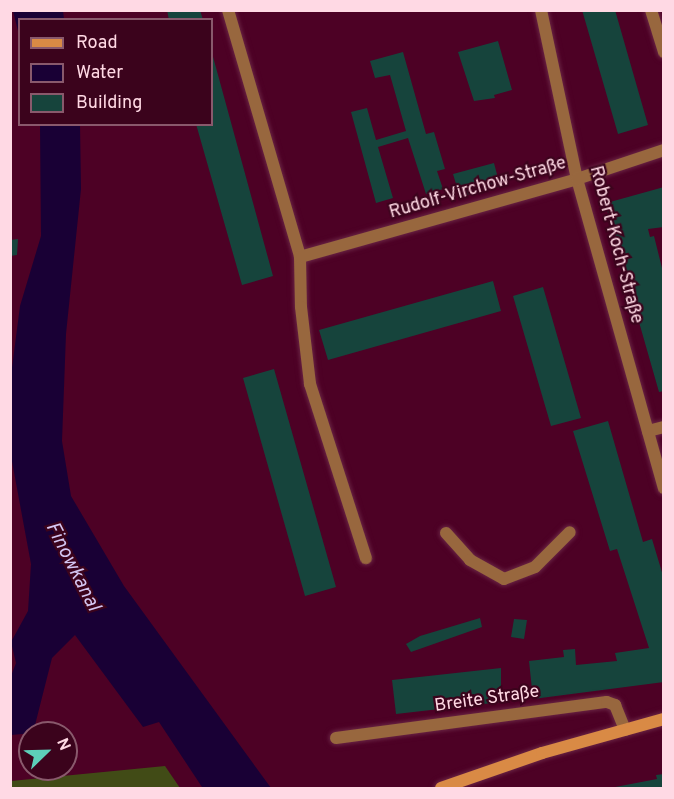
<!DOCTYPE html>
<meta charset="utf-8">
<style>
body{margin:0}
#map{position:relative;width:674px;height:799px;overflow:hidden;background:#4d0125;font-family:Overpass,sans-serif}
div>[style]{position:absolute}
.green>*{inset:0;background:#414b16}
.water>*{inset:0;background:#190035}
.building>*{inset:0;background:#16443c}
.roads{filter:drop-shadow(0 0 2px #692444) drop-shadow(0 0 2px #692444)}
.service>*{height:12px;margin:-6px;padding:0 6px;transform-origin:6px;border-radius:6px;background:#98673e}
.minor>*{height:12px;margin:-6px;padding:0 6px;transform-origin:6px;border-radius:6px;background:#98673e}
.secondary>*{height:12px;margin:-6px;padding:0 6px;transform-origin:6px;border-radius:6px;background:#d98a45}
span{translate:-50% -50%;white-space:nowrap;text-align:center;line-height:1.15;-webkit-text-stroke:4.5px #3b031c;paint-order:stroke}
.street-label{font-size:18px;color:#ffd9e4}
.water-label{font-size:20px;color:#d3c5f2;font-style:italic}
.frame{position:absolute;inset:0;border:12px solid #ffd9e4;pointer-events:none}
.legend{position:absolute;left:18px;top:18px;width:195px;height:108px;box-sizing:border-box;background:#3b031c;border:2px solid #89596c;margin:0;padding:8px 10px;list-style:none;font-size:18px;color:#ffd9e4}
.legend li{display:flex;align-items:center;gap:12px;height:30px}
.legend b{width:30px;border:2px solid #89596c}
.north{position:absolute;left:18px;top:721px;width:60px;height:60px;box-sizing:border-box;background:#3b031c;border:2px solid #89596c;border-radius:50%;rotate:67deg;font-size:16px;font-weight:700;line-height:24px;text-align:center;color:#ffd9e4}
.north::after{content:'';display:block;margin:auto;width:21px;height:27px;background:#5dceb9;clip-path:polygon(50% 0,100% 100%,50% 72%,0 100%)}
</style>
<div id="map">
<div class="green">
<i style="clip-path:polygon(165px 766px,180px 788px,11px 788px,11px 781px)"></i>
</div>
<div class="water">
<i style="clip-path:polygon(13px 11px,63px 11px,64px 19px,20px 20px,19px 35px)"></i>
<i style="clip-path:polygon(40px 125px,80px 125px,81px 189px,66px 334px,62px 441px,71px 496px,124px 586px,271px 788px,202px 787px,159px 722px,143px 727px,75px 635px,52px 658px,33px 733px,11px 735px,11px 676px,16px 663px,11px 642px,28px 611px,31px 564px,11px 456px,10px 383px,20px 306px,41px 236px)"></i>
</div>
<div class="building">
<i style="clip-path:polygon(167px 10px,200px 10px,203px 20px,169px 20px)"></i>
<i style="clip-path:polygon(582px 10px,615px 10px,648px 125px,618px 134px)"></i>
<i style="clip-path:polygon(498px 41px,512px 90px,494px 95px,495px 98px,474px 101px,458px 52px)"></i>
<i style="clip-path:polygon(403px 52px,426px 134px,434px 132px,445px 169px,437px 171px,443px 189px,426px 194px,408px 138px,378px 147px,393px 198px,376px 203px,351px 112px,367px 108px,376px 140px,406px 131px,390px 75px,375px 78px,370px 61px)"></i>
<i style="clip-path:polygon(212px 53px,273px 276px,242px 285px,196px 124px,212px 124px)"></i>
<i style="clip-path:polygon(494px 163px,500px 186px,460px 197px,453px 174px)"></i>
<i style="clip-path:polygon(664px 187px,664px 227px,648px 229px,650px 237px,654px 236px,664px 276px,664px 391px,659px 392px,607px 210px,610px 202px)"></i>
<i style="clip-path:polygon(18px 239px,17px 255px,10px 256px,10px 240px)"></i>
<i style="clip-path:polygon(493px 281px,501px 311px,328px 360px,319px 330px)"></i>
<i style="clip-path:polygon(543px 287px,581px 418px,551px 426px,513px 296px)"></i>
<i style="clip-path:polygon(274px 369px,336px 587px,305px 596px,243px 378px)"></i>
<i style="clip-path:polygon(608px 421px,643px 542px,652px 539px,664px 579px,664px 682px,533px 699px,529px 661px,564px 657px,563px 650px,575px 649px,576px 665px,617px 661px,615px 653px,649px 648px,617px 549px,610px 551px,573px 431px)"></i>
<i style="clip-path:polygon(480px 618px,482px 627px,411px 652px,406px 644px,420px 636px)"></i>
<i style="clip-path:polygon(514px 619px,527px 620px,524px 639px,511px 637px)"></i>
<i style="clip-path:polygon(501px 668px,501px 702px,396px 714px,392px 680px)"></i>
<i style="clip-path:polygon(664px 774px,664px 788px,610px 788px,657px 779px,656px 775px)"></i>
</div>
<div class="roads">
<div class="service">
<i style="left:651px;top:10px;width:44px;rotate:72.8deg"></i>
<i style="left:648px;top:431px;width:16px;rotate:-14deg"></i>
<i style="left:446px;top:533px;width:36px;rotate:48deg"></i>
<i style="left:470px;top:560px;width:39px;rotate:29deg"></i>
<i style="left:504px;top:579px;width:33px;rotate:-21deg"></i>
<i style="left:535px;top:567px;width:49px;rotate:-45deg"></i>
</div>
<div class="minor">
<i style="left:228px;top:10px;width:257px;rotate:73.7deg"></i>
<i style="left:300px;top:257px;width:50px;rotate:88.9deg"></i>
<i style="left:301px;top:307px;width:78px;rotate:83.3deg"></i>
<i style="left:310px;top:384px;width:183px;rotate:72.2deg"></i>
<i style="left:541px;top:10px;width:173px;rotate:78deg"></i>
<i style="left:577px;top:179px;width:321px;rotate:74.3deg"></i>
<i style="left:300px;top:257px;width:288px;rotate:-15.7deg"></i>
<i style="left:577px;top:179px;width:92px;rotate:-18.4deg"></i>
<i style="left:336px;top:738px;width:273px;rotate:-7.6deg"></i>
<i style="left:607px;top:702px;width:9px;rotate:21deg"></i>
<i style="left:615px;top:705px;width:27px;rotate:68deg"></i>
</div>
<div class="secondary">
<i style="left:441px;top:788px;width:107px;rotate:-19.1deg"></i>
<i style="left:542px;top:753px;width:127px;rotate:-15.6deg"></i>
</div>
</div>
<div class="street-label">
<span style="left:478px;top:189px;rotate:-16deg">Rudolf-Virchow-Straße</span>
<span style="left:615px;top:245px;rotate:75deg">Robert-Koch-Straße</span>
<span style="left:487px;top:700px;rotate:-8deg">Breite Straße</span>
</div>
<div class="water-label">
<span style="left:72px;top:567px;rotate:63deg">Finowkanal</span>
</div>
<div class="frame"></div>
<ul class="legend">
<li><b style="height:8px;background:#d98a45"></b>Road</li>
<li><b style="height:16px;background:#190035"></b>Water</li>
<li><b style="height:16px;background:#16443c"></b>Building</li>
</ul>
<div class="north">N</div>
</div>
